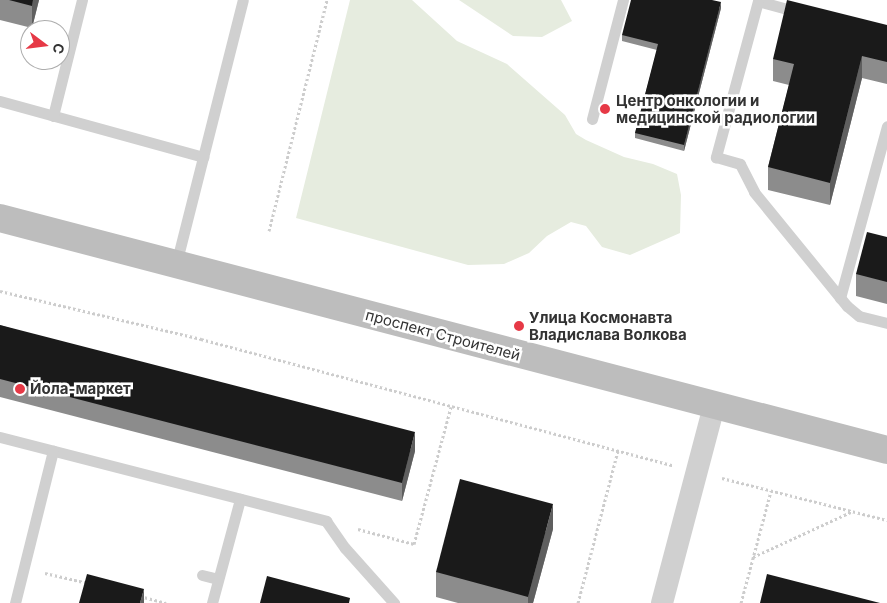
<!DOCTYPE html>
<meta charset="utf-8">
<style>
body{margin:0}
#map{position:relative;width:887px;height:603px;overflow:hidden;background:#fff;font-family:Inter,sans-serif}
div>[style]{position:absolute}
.green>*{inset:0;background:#e6ecdf}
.path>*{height:3px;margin-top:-1.5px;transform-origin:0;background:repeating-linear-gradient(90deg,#cdcdcd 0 2.5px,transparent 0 5px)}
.service>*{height:11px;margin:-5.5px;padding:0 5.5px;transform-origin:5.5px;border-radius:5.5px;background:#d0d0d0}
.minor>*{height:22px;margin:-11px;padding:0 11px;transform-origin:11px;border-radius:11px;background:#d0d0d0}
.secondary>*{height:28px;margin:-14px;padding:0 14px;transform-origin:14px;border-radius:14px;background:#bdbdbd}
.wall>*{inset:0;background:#8c8c8c}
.shaded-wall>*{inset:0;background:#5f5f5f}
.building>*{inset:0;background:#1a1a1a}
.dots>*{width:14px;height:14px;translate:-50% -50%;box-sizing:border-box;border:2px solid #fff;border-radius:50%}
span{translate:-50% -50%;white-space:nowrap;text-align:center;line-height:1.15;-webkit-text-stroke:5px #fff;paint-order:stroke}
.poi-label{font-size:15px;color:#333;font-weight:700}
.left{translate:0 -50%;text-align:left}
.street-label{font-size:15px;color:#333}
.north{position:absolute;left:20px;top:20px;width:50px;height:50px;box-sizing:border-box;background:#fff;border:1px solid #adadad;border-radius:50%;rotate:105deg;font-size:14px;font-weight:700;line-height:20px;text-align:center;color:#333}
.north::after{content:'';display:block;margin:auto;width:18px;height:22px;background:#e63946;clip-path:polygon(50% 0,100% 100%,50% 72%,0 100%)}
</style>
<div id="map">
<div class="green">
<i style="clip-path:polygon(350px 0,412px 0,457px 41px,507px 64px,565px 115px,576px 134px,586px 140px,624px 157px,653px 164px,677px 174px,681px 195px,680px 233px,630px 255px,602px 247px,586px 226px,571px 222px,547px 236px,529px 253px,504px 264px,468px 265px,296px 218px)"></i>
<i style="clip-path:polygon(459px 0,561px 0,572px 21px,542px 37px,513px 36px)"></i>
</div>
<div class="path">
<i style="left:269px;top:231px;width:238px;rotate:-75.9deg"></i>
<i style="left:0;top:291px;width:207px;rotate:13.4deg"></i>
<i style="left:201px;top:339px;width:488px;rotate:15deg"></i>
<i style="left:722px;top:478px;width:170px;rotate:14.3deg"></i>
<i style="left:358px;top:529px;width:58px;rotate:15deg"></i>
<i style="left:414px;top:544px;width:142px;rotate:-74.9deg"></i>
<i style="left:753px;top:557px;width:108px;rotate:-24.7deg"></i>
<i style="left:45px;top:573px;width:44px;rotate:13.1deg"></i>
<i style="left:140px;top:596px;width:27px;rotate:15deg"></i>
<i style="left:578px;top:603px;width:157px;rotate:-75.3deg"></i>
<i style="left:741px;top:603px;width:116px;rotate:-75deg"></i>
</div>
<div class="service">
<i style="left:798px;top:12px;width:41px;rotate:-164.6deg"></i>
<i style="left:758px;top:1px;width:162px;rotate:105.1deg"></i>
<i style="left:716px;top:157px;width:25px;rotate:16deg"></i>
<i style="left:740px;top:164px;width:31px;rotate:63deg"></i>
<i style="left:754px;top:192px;width:147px;rotate:50.8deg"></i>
<i style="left:847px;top:306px;width:16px;rotate:40deg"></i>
<i style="left:859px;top:316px;width:29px;rotate:14deg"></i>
<i style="left:0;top:101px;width:211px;rotate:15.4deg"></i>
<i style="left:53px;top:116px;width:120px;rotate:-76deg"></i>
<i style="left:592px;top:119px;width:123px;rotate:-75.4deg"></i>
<i style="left:176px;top:264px;width:272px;rotate:-75.8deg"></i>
<i style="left:840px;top:298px;width:178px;rotate:-74.7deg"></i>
<i style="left:0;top:437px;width:337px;rotate:14.4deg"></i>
<i style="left:326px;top:521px;width:33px;rotate:55deg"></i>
<i style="left:345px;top:548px;width:74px;rotate:48.3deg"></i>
<i style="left:202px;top:575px;width:16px;rotate:14deg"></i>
<i style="left:15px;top:603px;width:157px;rotate:-76deg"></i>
<i style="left:212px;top:603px;width:108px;rotate:-74.9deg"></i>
</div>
<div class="minor">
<i style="left:662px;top:603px;width:204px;rotate:-75.2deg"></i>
</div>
<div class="secondary">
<i style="left:0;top:218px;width:917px;rotate:14.66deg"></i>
</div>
<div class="wall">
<i style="clip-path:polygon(0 0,39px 0,32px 28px,0 20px)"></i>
<i style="clip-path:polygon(721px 8px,684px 151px,635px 138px,635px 133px,657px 50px,622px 41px,622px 35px)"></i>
<i style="clip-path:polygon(887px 25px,887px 84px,862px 78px,830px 205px,768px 190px,768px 167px,789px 85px,773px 81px,773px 59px)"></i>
<i style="clip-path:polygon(887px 237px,887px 304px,856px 296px,856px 274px)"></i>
<i style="clip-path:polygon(0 325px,415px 451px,402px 501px,0 397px)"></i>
<i style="clip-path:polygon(553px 529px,533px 603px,458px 603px,436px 597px,436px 572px)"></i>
</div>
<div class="shaded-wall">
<i style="clip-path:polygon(33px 0,39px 0,32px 28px,32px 6px)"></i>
<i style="clip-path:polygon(721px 2px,721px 8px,684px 151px,684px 145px)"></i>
<i style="clip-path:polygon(862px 56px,862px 78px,830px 205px,830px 183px)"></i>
<i style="clip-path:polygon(415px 432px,415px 451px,402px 501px,402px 483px)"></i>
<i style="clip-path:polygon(553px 504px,553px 529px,533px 603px,528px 603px,528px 597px)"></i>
<i style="clip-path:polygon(144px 589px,144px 603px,140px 603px)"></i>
</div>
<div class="building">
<i style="clip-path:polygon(9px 0,33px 0,32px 6px)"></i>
<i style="clip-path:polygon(631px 0,712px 0,721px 2px,684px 145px,635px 133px,658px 44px,622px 35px)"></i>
<i style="clip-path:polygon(787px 0,887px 25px,887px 62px,862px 56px,830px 183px,768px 167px,794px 64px,773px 59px)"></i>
<i style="clip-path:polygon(867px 232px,887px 237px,887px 282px,856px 274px)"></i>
<i style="clip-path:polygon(0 325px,415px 432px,402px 483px,0 379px)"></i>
<i style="clip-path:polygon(460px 479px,553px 504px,528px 597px,436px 572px)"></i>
<i style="clip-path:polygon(87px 574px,144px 589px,140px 603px,79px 603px)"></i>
<i style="clip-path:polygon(767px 574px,880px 603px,760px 603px)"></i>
<i style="clip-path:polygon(267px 576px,350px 598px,349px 603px,260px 603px)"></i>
</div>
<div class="dots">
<i style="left:605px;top:109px;background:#e63946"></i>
<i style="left:519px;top:326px;background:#e63946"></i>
<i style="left:20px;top:389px;background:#e63946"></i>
</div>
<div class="poi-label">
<span class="left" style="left:616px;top:109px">Центр онкологии и<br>медицинской радиологии</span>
<span class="left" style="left:529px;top:326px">Улица Космонавта<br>Владислава Волкова</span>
<span class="left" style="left:30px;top:389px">Йола-маркет</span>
</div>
<div class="street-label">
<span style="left:443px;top:335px;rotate:15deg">проспект Строителей</span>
</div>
<div class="north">С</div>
</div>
